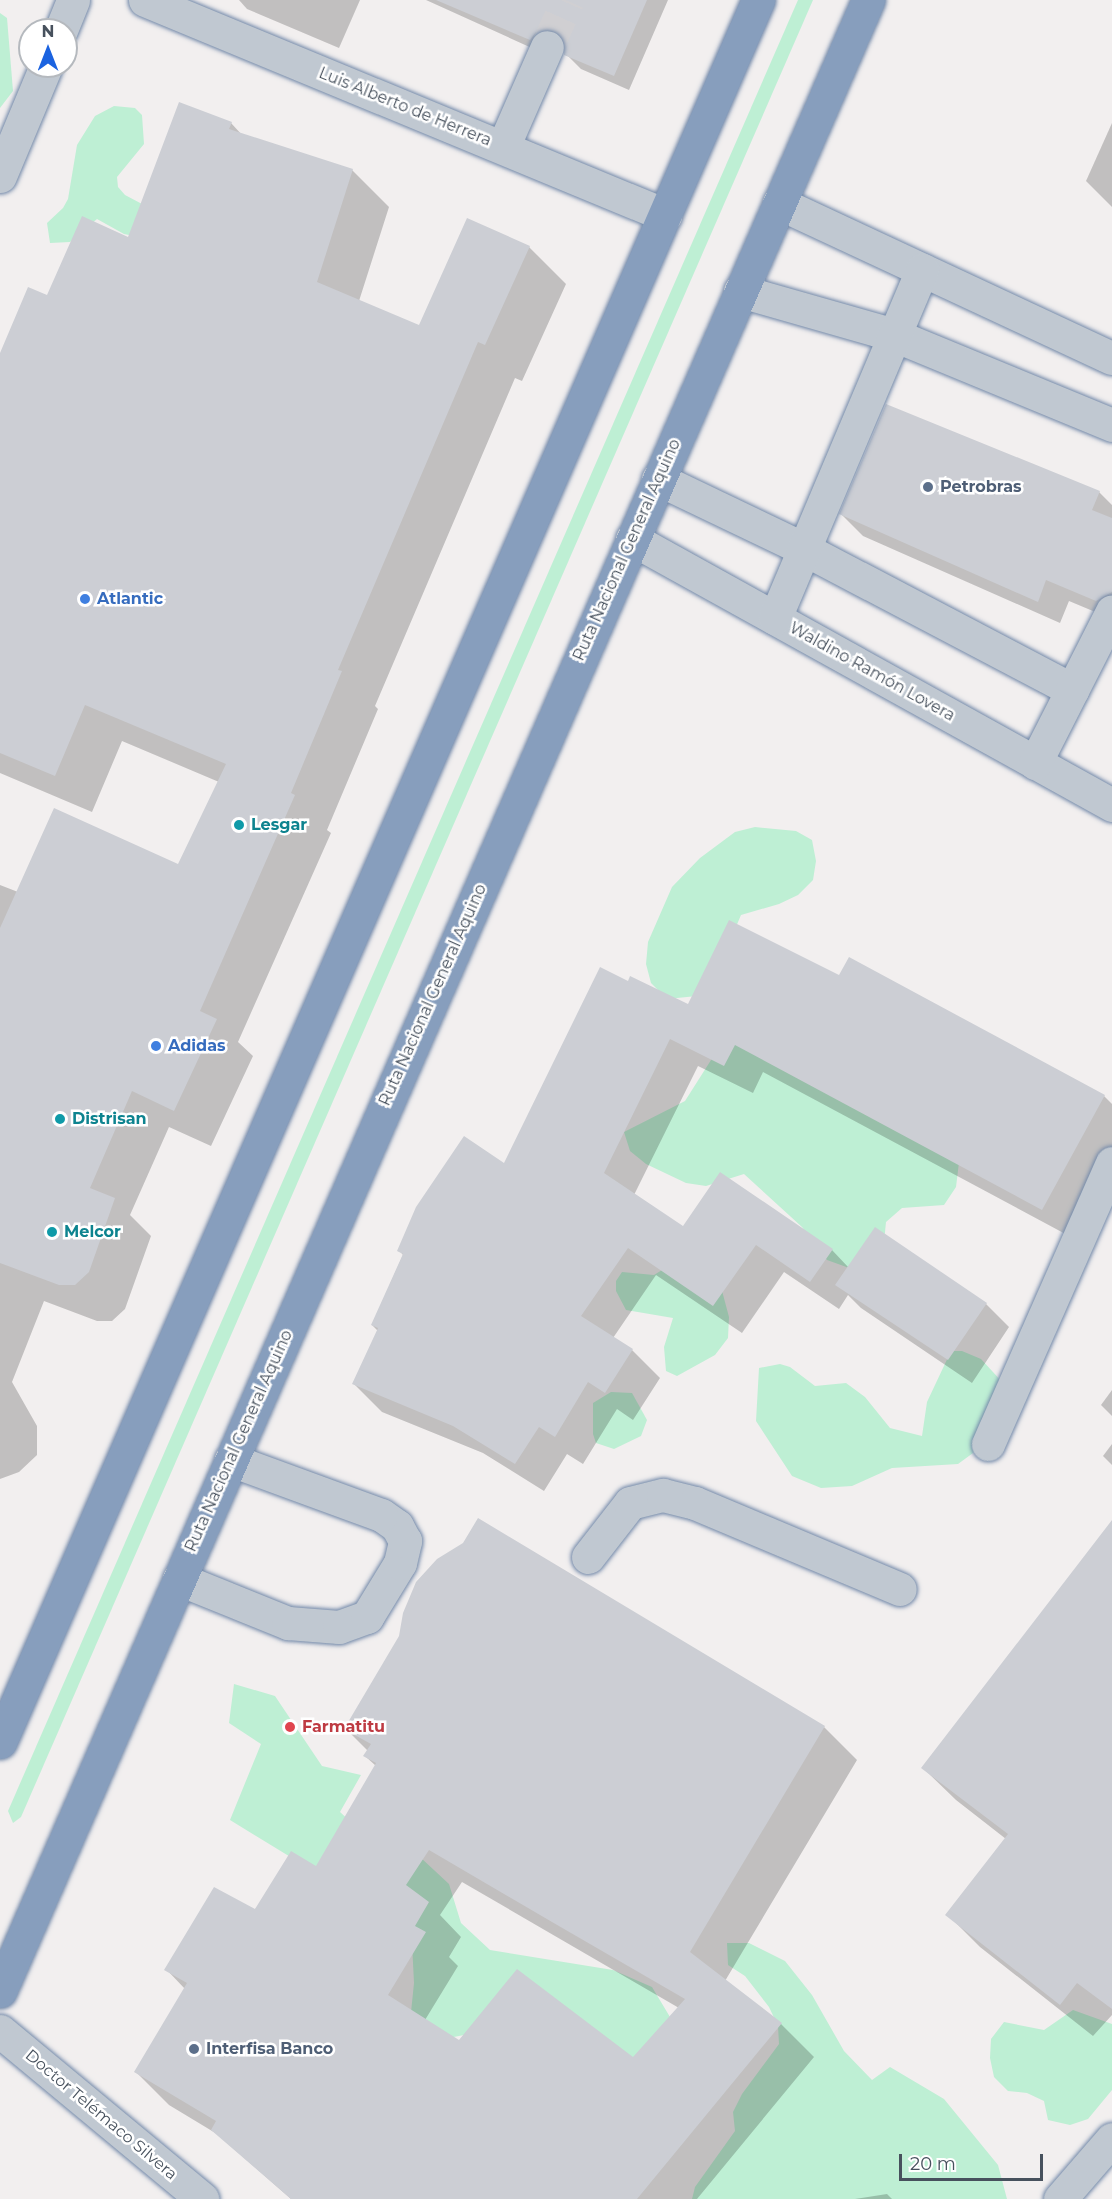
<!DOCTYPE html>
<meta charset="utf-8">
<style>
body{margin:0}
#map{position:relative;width:1112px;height:2199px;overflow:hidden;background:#f2efef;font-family:Montserrat,sans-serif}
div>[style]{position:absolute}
.green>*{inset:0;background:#beefd4}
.shadow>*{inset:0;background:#0003}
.building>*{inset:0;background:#ccced4}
.minor-tunnel>*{height:33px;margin-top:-16.5px;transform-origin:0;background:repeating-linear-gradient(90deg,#d0cfd2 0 33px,transparent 0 49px)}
.roads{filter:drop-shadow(0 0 2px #7389a9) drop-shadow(0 0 2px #7389a9)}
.minor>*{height:33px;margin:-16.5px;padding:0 16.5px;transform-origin:16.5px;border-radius:16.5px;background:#c0c8d1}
.highway>*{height:33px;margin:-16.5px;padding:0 16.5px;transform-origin:16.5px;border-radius:16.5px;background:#879ebd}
.dots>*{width:16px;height:16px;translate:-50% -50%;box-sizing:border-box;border:3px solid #fff;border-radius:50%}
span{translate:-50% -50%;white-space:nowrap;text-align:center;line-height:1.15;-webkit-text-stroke:5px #fff;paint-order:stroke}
.street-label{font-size:16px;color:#47515d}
.service-label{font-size:16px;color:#4e5e75;font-weight:700}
.left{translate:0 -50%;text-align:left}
.shop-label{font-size:16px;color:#366cbe;font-weight:700}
.culture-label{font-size:16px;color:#0d838f;font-weight:700}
.health-label{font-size:16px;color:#be3a42;font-weight:700}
.north{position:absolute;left:18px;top:18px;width:60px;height:60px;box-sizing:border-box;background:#fff;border:2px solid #b5b9be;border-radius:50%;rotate:0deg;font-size:16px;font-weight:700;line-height:24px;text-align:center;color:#47515d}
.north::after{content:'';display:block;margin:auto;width:21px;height:27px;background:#1b63e0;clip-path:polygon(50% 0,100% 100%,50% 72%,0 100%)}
.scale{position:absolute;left:899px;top:2154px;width:144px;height:27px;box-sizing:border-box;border:3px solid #47515d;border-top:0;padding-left:8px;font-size:18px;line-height:21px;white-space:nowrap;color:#47515d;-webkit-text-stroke:4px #fff;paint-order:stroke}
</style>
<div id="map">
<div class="green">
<i style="clip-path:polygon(798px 0,813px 0,21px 1817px,13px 1823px,8px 1811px)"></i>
<i style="clip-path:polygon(0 13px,7px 18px,13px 91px,0 108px)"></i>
<i style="clip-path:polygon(114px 106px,135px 108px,142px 115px,144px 144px,117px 177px,118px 187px,125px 195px,161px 214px,154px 240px,124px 234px,97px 219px,70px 242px,50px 243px,47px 223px,63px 208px,68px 199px,77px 145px,95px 116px)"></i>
<i style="clip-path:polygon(755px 827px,796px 831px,812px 840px,816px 861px,813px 880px,798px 895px,779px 904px,741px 915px,707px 995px,667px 999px,651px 983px,646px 964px,648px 942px,672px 887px,700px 858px,735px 832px)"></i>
<i style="clip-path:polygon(733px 1036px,961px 1146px,956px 1187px,944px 1205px,902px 1208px,886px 1222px,882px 1263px,863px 1273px,827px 1260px,802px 1227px,744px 1174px,706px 1186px,686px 1183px,646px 1164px,630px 1151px,624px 1132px,685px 1101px,718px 1049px)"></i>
<i style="clip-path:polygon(662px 1270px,721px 1287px,729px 1317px,728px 1338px,715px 1355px,677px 1376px,666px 1371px,664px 1347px,673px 1318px,626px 1310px,616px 1291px,616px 1281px,622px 1272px,654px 1275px)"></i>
<i style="clip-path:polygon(951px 1351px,962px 1351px,981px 1359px,1004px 1384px,984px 1445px,958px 1464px,892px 1468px,852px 1486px,821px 1488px,792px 1476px,756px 1421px,759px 1368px,780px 1364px,790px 1367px,815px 1386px,846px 1383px,865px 1397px,890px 1428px,922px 1436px,927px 1402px)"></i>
<i style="clip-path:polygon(611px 1392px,632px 1393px,647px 1420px,641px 1436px,614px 1449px,596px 1443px,593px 1434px,593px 1403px)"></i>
<i style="clip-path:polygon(234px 1684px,275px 1696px,322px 1766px,361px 1775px,340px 1812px,387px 1855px,420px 1857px,449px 1884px,461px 1923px,490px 1950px,613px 1970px,652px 1987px,673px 2022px,621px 2072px,480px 2032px,443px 2039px,410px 2022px,414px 1983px,412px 1943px,297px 1861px,230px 1820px,261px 1744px,229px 1723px)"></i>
<i style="clip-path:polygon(727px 1943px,749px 1943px,785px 1961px,812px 1995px,844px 2051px,872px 2080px,890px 2067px,944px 2099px,998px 2165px,1007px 2199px,692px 2199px,695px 2187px,735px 2131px,733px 2112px,742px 2094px,779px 2044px,778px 2026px,769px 2007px,745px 1976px,728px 1965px)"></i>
<i style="clip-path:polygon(1073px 2010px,1112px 2024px,1112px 2090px,1088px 2119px,1070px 2125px,1048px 2120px,1044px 2101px,1027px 2093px,1008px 2091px,994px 2077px,990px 2058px,991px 2039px,1004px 2022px,1044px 2030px)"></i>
</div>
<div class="shadow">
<i style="clip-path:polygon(239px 0,360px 0,339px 48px,247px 9px)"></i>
<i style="clip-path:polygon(426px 0,668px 0,629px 90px,581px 69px,566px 54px,565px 45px,545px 54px)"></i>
<i style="clip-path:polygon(231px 123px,243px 136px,352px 170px,389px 207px,359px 301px,419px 327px,529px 247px,566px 284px,522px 381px,515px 378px,375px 706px,378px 709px,327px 830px,331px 833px,238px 1042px,253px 1056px,211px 1146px,169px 1127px,130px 1215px,151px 1236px,125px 1309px,112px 1321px,97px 1321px,44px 1301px,12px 1382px,37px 1426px,37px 1455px,19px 1472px,0 1479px,0 885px,18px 892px,179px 866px,219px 782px,122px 741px,92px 812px,0 773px,0 356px,47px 296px,129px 239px)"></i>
<i style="clip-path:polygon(1112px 123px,1112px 207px,1086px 181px)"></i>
<i style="clip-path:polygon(1099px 492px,1112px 505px,1112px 619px,1069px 601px,1060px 623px,863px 536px,841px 514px)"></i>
<i style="clip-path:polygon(840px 977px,1104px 1096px,1112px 1104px,1112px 1160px,1071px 1237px,763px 1072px,753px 1093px,698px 1066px,634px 1195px,683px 1228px,832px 1250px,849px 1268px,986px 1304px,1009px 1327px,972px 1383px,861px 1308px,848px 1295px,839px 1309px,784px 1272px,742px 1333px,656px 1275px,613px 1338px,632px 1350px,660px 1378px,633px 1420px,617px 1409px,583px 1464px,567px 1454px,544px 1491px,483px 1453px,382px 1412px,354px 1384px,378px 1331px,372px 1325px,403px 1255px,399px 1250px,504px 1166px,629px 983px,688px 1006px)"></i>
<i style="clip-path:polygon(1112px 1390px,1112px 1416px,1101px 1405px)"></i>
<i style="clip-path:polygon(1112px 1444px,1112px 1465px,1103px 1456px)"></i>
<i style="clip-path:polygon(1112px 1522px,1112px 2015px,1093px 2036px,980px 1947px,947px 1914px,1006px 1839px,956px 1800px,923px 1768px)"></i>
<i style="clip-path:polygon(evenodd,824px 1727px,857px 1760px,725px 1981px,781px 2024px,814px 2057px,697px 2199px,291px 2199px,217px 2134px,169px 2105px,136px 2072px,185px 1989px,166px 1969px,316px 1868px,376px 1766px,365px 1756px,368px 1751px,346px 1729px,824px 1727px,462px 1882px,679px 2008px,633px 2059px,459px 2042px,425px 2020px,458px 1966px,449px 1957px,461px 1937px,440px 1915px,462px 1882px)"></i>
<i style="clip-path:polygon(887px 2194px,892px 2199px,855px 2199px)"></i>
</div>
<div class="building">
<i style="clip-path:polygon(436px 0,647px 0,614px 76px,564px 55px,562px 36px,554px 30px,536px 32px,530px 40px)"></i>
<i style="clip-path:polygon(179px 102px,232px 122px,229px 129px,353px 169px,317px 282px,419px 325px,467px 218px,530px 246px,485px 345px,478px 342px,338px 670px,342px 671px,291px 793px,295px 795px,200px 1011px,217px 1019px,174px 1111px,132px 1091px,90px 1188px,115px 1198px,89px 1272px,75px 1285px,59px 1285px,0 1263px,0 928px,54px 808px,178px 864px,226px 764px,85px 705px,55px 776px,0 753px,0 353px,28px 287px,47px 295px,82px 216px,128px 237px)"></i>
<i style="clip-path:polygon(886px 404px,1100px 491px,1092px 510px,1112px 518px,1112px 592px,1096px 601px,1046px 580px,1038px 602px,839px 514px)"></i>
<i style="clip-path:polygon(729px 920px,839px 975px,849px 957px,1105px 1095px,1042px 1210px,735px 1045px,724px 1066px,670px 1039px,604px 1173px,683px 1226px,720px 1172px,833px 1249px,810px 1282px,756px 1245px,713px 1306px,628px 1248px,581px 1316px,633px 1349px,605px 1393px,588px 1382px,555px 1437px,539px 1427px,515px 1464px,453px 1426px,352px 1384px,378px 1328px,371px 1325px,403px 1254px,397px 1251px,416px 1207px,464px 1136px,504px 1163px,600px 967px,628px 981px,630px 976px,688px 1004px)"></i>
<i style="clip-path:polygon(875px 1227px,987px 1303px,948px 1360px,835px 1285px)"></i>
<i style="clip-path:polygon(evenodd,478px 1518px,825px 1726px,690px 1952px,782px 2023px,637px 2199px,291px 2199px,211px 2130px,216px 2121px,134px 2072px,187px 1983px,164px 1970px,214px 1887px,255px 1909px,291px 1851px,316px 1866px,376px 1763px,363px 1756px,371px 1744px,344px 1729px,399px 1636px,403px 1613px,416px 1582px,437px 1559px,463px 1543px,478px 1518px,429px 1850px,552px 1922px,685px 1999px,633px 2057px,517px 1969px,459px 2040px,388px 1995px,426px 1932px,415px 1926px,429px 1902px,406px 1885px,429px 1850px)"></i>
<i style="clip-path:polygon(1112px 1520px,1112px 2009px,1077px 1983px,1060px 2005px,945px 1915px,1008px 1834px,921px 1768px)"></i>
</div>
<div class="minor-tunnel">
<i style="left:547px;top:47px;width:51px;rotate:-65.9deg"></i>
</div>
<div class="roads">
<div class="minor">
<i style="left:145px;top:0;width:563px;rotate:22.46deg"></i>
<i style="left:61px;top:30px;width:32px;rotate:-68deg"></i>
<i style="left:503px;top:147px;width:109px;rotate:-66.3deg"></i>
<i style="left:0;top:176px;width:119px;rotate:-67.3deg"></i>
<i style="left:779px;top:203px;width:367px;rotate:25deg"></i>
<i style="left:740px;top:291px;width:160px;rotate:15.9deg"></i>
<i style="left:894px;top:335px;width:236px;rotate:22.4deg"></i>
<i style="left:658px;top:479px;width:162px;rotate:25.6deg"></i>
<i style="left:804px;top:549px;width:303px;rotate:27.7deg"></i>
<i style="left:632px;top:539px;width:549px;rotate:28.99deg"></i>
<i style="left:775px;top:618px;width:378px;rotate:-67.1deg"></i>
<i style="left:1035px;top:763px;width:170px;rotate:-63.1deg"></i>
<i style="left:988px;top:1444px;width:307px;rotate:-66.2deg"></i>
<i style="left:588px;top:1557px;width:68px;rotate:-52.1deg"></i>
<i style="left:630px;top:1503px;width:34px;rotate:-14deg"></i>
<i style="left:663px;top:1495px;width:33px;rotate:14deg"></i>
<i style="left:695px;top:1503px;width:222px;rotate:22.8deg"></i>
<i style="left:179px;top:1579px;width:118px;rotate:22deg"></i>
<i style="left:288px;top:1623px;width:51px;rotate:4.5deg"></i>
<i style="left:339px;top:1627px;width:30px;rotate:-20deg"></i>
<i style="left:367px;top:1617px;width:63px;rotate:-58.6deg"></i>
<i style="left:400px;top:1563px;width:23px;rotate:-77deg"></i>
<i style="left:405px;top:1541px;width:17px;rotate:-118deg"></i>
<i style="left:397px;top:1526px;width:19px;rotate:-145deg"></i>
<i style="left:381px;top:1515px;width:160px;rotate:-159.9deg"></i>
<i style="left:0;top:2031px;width:263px;rotate:39.7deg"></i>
<i style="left:1060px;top:2199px;width:79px;rotate:-49.1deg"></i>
</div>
<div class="highway">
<i style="left:0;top:1742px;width:1900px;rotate:-66.48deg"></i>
<i style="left:0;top:1991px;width:2172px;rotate:-66.44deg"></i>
</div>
</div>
<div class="dots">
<i style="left:928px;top:487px;background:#5c6f8a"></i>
<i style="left:85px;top:599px;background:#3f7fe0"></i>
<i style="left:239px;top:825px;background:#0f9aa8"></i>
<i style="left:156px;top:1046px;background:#3f7fe0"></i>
<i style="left:60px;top:1119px;background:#0f9aa8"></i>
<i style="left:52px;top:1232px;background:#0f9aa8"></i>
<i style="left:290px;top:1727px;background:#e0444e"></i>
<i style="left:194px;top:2049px;background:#5c6f8a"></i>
</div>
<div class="street-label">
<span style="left:405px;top:107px;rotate:22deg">Luis Alberto de Herrera</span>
<span style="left:627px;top:550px;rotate:-66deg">Ruta Nacional General Aquino</span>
<span style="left:872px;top:672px;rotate:29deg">Waldino Ramón Lovera</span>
<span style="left:433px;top:995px;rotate:-66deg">Ruta Nacional General Aquino</span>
<span style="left:239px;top:1441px;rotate:-66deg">Ruta Nacional General Aquino</span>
<span style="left:101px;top:2115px;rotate:40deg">Doctor Telémaco Silvera</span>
</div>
<div class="service-label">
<span class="left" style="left:940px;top:487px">Petrobras</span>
<span class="left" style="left:206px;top:2049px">Interfisa Banco</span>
</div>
<div class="shop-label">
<span class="left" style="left:97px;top:599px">Atlantic</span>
<span class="left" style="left:168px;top:1046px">Adidas</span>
</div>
<div class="culture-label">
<span class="left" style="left:251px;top:825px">Lesgar</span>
<span class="left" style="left:72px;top:1119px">Distrisan</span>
<span class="left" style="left:64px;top:1232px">Melcor</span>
</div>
<div class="health-label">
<span class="left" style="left:302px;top:1727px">Farmatitu</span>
</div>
<div class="north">N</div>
<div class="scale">20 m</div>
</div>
